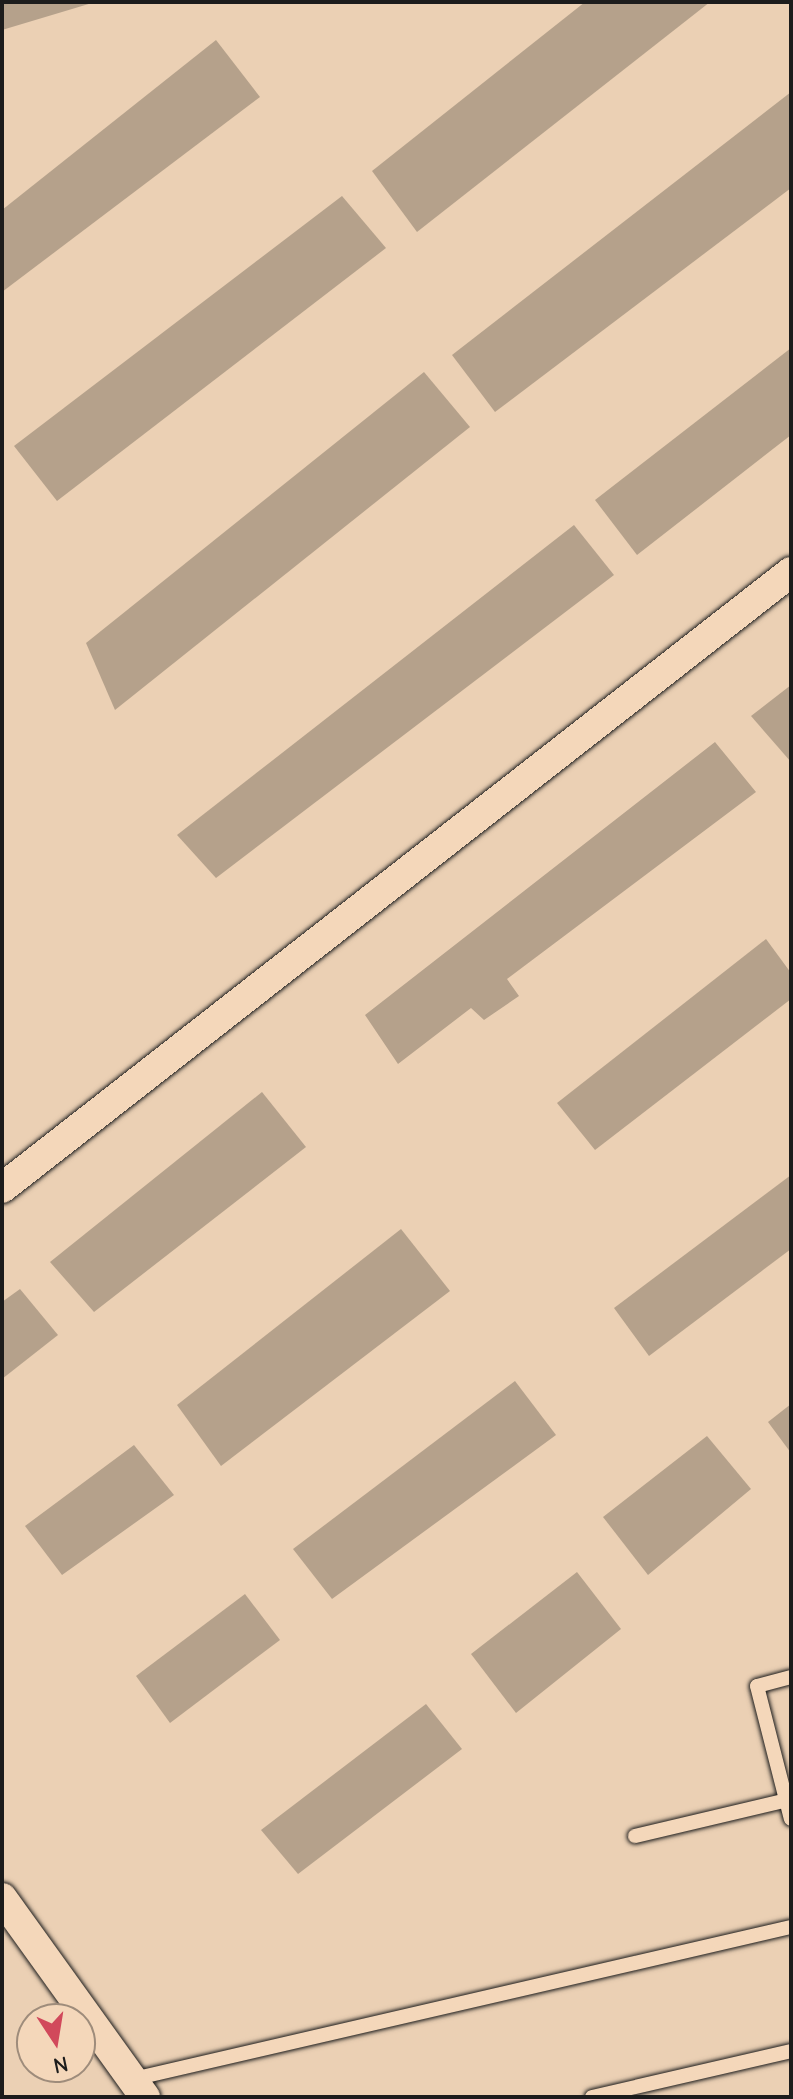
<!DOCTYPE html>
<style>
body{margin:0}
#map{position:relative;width:793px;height:2099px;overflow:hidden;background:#ebd0b4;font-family:"Comic Neue",sans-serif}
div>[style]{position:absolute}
.building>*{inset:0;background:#b5a18b}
.roads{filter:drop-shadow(0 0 2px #1c1c1c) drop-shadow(0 0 2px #1c1c1c)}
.service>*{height:14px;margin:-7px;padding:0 7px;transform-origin:7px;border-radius:7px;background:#f4d7ba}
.minor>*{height:30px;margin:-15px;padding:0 15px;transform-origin:15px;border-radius:15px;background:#f4d7ba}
span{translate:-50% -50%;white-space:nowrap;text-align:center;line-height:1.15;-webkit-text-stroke:6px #f4d7ba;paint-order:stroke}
.frame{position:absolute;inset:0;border:4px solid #1c1c1c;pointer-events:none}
.north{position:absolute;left:16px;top:2003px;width:80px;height:80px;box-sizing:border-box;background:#f4d7ba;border:2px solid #9e8c7b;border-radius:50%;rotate:168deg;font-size:22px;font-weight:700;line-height:32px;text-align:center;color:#1c1c1c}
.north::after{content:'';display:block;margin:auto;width:28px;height:36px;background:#d1495b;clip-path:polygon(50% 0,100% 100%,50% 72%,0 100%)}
</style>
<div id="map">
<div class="building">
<i style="clip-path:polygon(2px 2px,92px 2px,92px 3px,2px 30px)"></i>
<i style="clip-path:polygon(585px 2px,710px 2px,417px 232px,372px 171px)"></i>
<i style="clip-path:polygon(216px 40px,260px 97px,2px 292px,2px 210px)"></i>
<i style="clip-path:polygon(791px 92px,791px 188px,495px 412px,452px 355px)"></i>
<i style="clip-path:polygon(342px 196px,386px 248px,57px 501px,14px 446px)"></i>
<i style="clip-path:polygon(791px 348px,791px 435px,637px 555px,595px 500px)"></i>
<i style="clip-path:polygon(424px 372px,470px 427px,115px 710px,86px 643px)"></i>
<i style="clip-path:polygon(574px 525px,614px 575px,216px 878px,177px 835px)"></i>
<i style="clip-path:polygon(791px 685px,791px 762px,751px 716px)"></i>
<i style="clip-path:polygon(715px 742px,756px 792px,507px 979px,519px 996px,484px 1020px,471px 1008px,398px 1064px,365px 1015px)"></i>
<i style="clip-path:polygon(766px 939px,791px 973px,791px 999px,595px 1150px,557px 1103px)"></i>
<i style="clip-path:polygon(262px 1092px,306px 1147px,94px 1312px,50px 1262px)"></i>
<i style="clip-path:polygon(791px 1175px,791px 1249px,649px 1356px,614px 1308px)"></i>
<i style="clip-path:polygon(401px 1229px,450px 1291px,221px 1466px,177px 1405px)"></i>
<i style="clip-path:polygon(20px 1289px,58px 1335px,2px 1379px,2px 1302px)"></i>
<i style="clip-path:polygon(515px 1381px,556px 1435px,332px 1599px,293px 1549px)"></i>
<i style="clip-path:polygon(791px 1404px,791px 1453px,768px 1422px)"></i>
<i style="clip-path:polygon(707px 1436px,751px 1489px,648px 1575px,603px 1517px)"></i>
<i style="clip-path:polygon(134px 1445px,174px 1495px,62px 1575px,25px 1526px)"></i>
<i style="clip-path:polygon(577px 1572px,621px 1629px,516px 1713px,471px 1654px)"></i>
<i style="clip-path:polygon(245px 1594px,280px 1640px,170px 1723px,136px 1676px)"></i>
<i style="clip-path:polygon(426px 1704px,462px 1749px,298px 1874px,261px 1830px)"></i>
</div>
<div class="roads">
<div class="service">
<i style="left:791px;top:1677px;width:35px;rotate:165deg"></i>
<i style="left:757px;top:1686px;width:137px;rotate:75.7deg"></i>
<i style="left:635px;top:1836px;width:160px;rotate:-13.3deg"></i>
<i style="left:133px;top:2079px;width:675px;rotate:-13.01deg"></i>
<i style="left:592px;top:2097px;width:204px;rotate:-13deg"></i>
</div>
<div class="minor">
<i style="left:2px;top:1188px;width:1001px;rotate:-37.98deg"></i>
<i style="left:2px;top:1898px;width:245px;rotate:54.3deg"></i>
</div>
</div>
<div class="frame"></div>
<div class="north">N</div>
</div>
